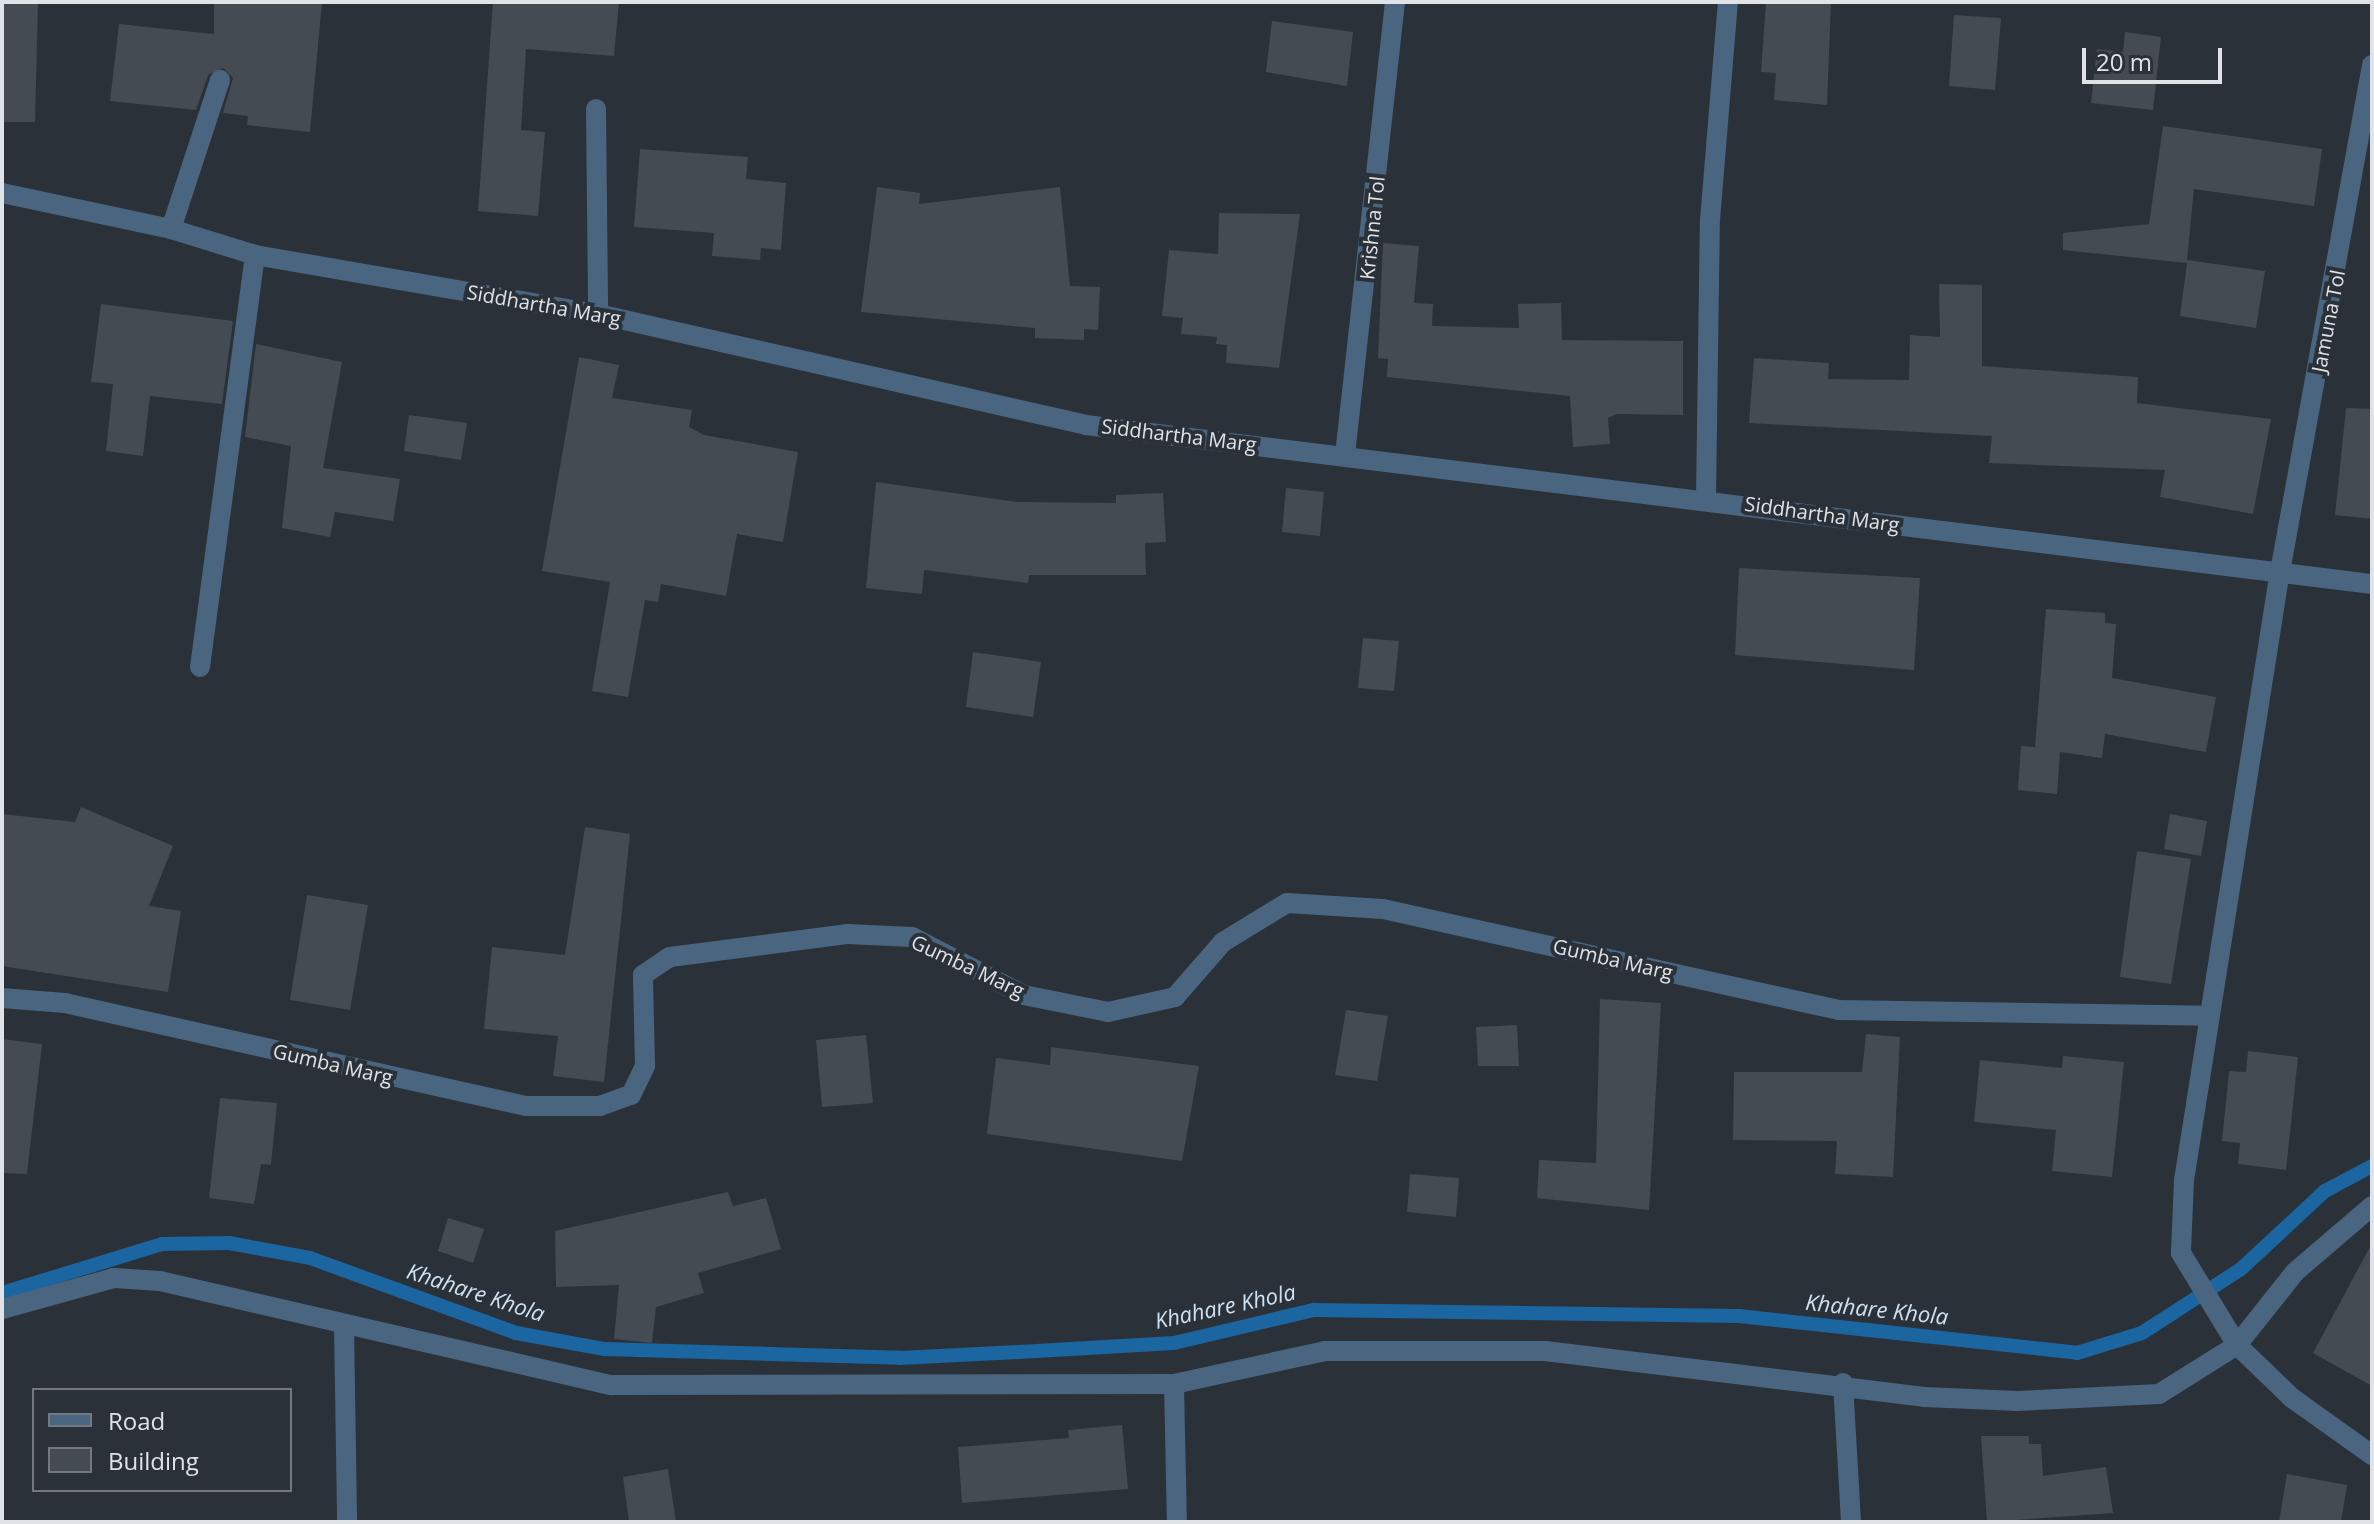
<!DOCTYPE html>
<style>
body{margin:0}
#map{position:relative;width:2374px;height:1524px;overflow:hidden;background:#2b3138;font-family:"Open Sans",sans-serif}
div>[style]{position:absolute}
.stream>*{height:14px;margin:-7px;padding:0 7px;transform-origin:7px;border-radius:7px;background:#1b65a1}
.building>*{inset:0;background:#444b52}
.minor>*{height:20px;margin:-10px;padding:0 10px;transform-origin:10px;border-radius:10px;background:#4a657f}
span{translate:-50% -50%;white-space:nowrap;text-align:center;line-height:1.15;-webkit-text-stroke:8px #2b3138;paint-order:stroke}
.street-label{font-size:20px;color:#dfe3e7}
.water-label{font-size:22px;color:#cfe0f1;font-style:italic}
.frame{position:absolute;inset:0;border:4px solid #dfe3e7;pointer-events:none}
.legend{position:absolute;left:32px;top:1388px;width:260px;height:104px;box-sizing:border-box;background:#2b3138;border:2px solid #73787e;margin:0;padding:10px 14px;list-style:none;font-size:24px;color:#dfe3e7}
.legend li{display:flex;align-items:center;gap:16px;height:40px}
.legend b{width:40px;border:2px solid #73787e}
.scale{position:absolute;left:2082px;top:48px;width:140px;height:36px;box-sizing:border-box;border:4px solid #dfe3e7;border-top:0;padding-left:10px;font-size:24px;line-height:28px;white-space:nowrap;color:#dfe3e7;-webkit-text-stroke:6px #2b3138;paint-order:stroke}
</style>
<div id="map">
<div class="stream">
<i style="left:2px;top:1293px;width:167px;rotate:-17deg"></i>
<i style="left:162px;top:1244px;width:67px;rotate:-0.9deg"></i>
<i style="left:229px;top:1243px;width:82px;rotate:10.5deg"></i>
<i style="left:310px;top:1258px;width:219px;rotate:20deg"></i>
<i style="left:516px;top:1333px;width:89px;rotate:10.3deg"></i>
<i style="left:604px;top:1349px;width:296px;rotate:1.7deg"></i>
<i style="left:900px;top:1358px;width:136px;rotate:-2.9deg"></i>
<i style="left:1036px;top:1351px;width:138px;rotate:-3.3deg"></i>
<i style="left:1174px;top:1343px;width:144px;rotate:-13.3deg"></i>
<i style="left:1314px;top:1310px;width:425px;rotate:0.8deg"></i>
<i style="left:1739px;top:1316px;width:340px;rotate:6.2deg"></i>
<i style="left:2077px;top:1353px;width:68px;rotate:-17.1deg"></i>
<i style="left:2142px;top:1333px;width:118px;rotate:-32.9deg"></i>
<i style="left:2241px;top:1269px;width:115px;rotate:-42.9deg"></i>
<i style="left:2325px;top:1191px;width:53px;rotate:-28deg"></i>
</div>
<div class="building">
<i style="clip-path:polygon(2px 2px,38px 2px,35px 122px,2px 122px)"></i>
<i style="clip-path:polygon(214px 2px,322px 2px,310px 132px,247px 125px,248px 116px,223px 113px,233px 78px,223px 68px,208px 75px,196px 110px,110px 101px,119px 24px,214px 34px)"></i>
<i style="clip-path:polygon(493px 2px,619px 2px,614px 56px,526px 49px,521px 130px,545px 132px,538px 216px,478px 211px)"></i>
<i style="clip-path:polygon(1766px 2px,1831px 2px,1827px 105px,1774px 100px,1776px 73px,1761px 72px)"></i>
<i style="clip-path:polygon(1954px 15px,2001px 18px,1995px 90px,1949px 86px)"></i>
<i style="clip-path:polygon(1272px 21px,1353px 32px,1347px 86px,1266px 72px)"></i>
<i style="clip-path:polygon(2125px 32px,2161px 37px,2153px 110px,2091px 103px,2097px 49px,2123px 52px)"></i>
<i style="clip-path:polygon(2163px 126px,2322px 149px,2314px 206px,2194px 189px,2187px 260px,2265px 271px,2256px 328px,2180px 316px,2187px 263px,2063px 250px,2063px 233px,2149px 224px)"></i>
<i style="clip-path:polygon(640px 149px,748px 157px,746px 179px,786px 183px,781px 250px,761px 248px,760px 260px,712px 256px,714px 233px,634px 227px)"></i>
<i style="clip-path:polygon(877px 187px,920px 193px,919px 204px,1060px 187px,1070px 286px,1100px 287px,1098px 330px,1084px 329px,1084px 340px,1035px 338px,1035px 328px,861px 312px)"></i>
<i style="clip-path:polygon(1219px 213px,1300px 214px,1279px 368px,1226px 363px,1227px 345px,1216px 344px,1217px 337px,1181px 334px,1183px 318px,1162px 316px,1169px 250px,1218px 254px)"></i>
<i style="clip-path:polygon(1383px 243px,1419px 246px,1414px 303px,1433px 304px,1432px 326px,1519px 328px,1518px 304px,1561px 303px,1562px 340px,1683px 341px,1683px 415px,1617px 414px,1608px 418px,1610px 444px,1573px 447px,1570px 396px,1387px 377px,1388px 359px,1378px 358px)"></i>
<i style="clip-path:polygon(1939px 284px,1982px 285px,1982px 366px,2138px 377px,2137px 403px,2271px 419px,2253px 514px,2160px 497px,2165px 470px,1989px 463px,1992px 436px,1749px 423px,1754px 358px,1829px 363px,1828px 379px,1909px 380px,1910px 335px,1940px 337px)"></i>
<i style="clip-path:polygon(101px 304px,233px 321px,222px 404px,150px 396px,143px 456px,106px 451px,113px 384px,91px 382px)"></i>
<i style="clip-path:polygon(256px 344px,342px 362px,323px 468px,400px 479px,393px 521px,335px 512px,330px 537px,282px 528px,291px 446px,245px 437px)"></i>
<i style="clip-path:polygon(579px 357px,619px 365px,612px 398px,692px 410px,689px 427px,704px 435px,798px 452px,783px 542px,737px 534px,726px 596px,661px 584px,658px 602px,645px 600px,628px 697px,592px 691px,610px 582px,542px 571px)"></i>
<i style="clip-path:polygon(2346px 408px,2372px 409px,2372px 519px,2335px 515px)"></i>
<i style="clip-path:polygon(409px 415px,467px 423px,461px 460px,404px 451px)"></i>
<i style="clip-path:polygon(876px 482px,1017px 502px,1116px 503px,1116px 495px,1163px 493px,1166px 542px,1145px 543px,1146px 575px,1029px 575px,1028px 583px,924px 570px,922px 594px,866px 588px)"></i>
<i style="clip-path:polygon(1286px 488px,1324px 492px,1320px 536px,1282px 532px)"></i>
<i style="clip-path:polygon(1739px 568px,1920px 578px,1914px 670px,1735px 655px)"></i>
<i style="clip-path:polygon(2046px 609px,2105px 613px,2105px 623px,2116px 624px,2112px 678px,2216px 697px,2206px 752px,2105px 734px,2102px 758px,2060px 752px,2057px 794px,2018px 790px,2021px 746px,2035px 747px)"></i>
<i style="clip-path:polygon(1363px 638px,1399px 641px,1394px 691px,1358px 688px)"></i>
<i style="clip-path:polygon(973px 652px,1041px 662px,1033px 717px,966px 707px)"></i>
<i style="clip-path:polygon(81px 807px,173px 846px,149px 906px,181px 911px,168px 992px,2px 966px,2px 814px,75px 822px)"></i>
<i style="clip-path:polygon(2170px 814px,2207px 821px,2201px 856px,2164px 849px)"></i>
<i style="clip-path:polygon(585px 827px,630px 834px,604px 1082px,553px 1076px,558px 1036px,484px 1029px,492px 947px,565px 955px)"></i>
<i style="clip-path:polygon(2137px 851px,2191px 859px,2171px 984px,2120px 977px)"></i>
<i style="clip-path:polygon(307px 895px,368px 905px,350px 1010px,290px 1000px)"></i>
<i style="clip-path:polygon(1600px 999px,1661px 1003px,1649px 1210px,1537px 1198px,1539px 1160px,1596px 1163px)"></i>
<i style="clip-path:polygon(1346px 1010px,1388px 1016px,1377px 1081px,1335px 1075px)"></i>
<i style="clip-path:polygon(1517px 1025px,1519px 1066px,1478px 1066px,1476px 1027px)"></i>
<i style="clip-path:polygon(1866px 1034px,1900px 1037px,1893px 1177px,1835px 1174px,1837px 1141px,1733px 1140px,1734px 1072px,1862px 1072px)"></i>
<i style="clip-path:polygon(866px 1035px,873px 1103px,822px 1107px,816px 1040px)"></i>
<i style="clip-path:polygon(2px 1039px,42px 1044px,27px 1174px,2px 1173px)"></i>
<i style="clip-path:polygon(1051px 1047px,1199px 1066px,1182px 1161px,987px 1134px,996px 1058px,1050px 1065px)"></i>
<i style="clip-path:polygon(2248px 1051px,2298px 1057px,2286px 1170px,2238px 1164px,2240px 1143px,2222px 1141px,2229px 1071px,2246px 1072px)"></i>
<i style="clip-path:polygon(2063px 1056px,2124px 1062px,2112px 1177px,2052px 1171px,2056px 1130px,1974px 1122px,1980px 1060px,2062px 1068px)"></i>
<i style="clip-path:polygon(220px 1098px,277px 1103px,271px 1165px,261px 1164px,254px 1204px,209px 1198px)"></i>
<i style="clip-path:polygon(1410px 1174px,1459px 1178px,1456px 1217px,1407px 1212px)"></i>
<i style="clip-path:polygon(728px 1192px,733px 1206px,766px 1198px,781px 1249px,698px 1273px,704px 1293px,656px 1307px,652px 1343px,614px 1339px,619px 1285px,556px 1287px,555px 1231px)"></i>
<i style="clip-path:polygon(448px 1218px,484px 1229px,473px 1263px,438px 1251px)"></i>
<i style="clip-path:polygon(2372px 1243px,2372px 1386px,2313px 1353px)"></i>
<i style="clip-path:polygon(1122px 1425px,1128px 1489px,962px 1503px,958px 1447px,1069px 1438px,1068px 1430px)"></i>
<i style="clip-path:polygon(1981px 1436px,2029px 1436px,2029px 1444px,2041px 1444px,2043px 1476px,2106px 1467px,2113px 1513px,1987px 1522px)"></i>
<i style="clip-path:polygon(668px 1469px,676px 1522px,629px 1522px,623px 1477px)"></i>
<i style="clip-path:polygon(2287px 1474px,2347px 1485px,2341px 1522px,2279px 1522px)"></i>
</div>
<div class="minor">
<i style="left:2372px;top:65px;width:520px;rotate:100.29deg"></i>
<i style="left:2279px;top:577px;width:610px;rotate:98.95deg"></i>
<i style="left:2184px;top:1180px;width:73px;rotate:92.4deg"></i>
<i style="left:2181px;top:1253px;width:108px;rotate:58.7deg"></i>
<i style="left:2237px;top:1345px;width:76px;rotate:43.9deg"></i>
<i style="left:2292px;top:1398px;width:98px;rotate:35.5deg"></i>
<i style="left:596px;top:109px;width:205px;rotate:89.4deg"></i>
<i style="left:2px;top:193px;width:173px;rotate:12deg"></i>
<i style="left:171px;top:229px;width:88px;rotate:17.2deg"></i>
<i style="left:255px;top:255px;width:348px;rotate:9.8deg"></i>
<i style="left:598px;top:314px;width:500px;rotate:12.81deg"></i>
<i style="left:1086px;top:425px;width:1296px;rotate:7.05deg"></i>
<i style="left:171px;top:229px;width:157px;rotate:-71.8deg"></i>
<i style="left:1345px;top:455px;width:456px;rotate:-83.7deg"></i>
<i style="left:1706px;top:498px;width:278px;rotate:-89.2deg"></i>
<i style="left:1710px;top:220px;width:219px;rotate:-85.3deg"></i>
<i style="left:200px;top:667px;width:416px;rotate:-82.4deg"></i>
<i style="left:2px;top:998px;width:63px;rotate:4.5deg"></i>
<i style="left:65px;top:1003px;width:472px;rotate:12.6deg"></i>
<i style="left:526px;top:1106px;width:74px"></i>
<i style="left:600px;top:1106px;width:33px;rotate:-20deg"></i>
<i style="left:631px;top:1095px;width:32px;rotate:-64deg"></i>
<i style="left:645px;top:1066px;width:91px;rotate:-91.3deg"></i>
<i style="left:643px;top:975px;width:32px;rotate:-34deg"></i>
<i style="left:670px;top:957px;width:178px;rotate:-7.4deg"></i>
<i style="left:847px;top:934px;width:65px;rotate:2.6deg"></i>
<i style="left:912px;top:937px;width:126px;rotate:27.4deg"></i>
<i style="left:1024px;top:995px;width:86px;rotate:11.4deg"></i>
<i style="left:1108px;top:1012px;width:69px;rotate:-12.6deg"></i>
<i style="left:1175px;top:997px;width:73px;rotate:-48.9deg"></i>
<i style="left:1223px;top:942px;width:75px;rotate:-31.4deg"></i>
<i style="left:1287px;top:903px;width:96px;rotate:3.6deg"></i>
<i style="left:1383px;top:909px;width:466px;rotate:12.5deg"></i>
<i style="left:1838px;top:1010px;width:371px;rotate:0.9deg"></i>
<i style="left:2px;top:1309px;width:116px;rotate:-15.5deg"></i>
<i style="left:114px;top:1278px;width:46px;rotate:3.7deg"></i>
<i style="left:160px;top:1281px;width:463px;rotate:13deg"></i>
<i style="left:611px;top:1385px;width:563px;rotate:-0.1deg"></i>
<i style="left:1174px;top:1384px;width:155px;rotate:-12.3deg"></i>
<i style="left:1325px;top:1351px;width:220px"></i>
<i style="left:1545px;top:1351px;width:382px;rotate:6.9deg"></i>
<i style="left:1924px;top:1397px;width:94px;rotate:2.4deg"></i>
<i style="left:2018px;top:1401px;width:141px;rotate:-2.8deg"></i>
<i style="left:2159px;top:1394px;width:92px;rotate:-32.1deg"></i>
<i style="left:2237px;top:1345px;width:93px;rotate:-51.5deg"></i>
<i style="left:2295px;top:1272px;width:101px;rotate:-40.6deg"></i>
<i style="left:344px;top:1325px;width:197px;rotate:89.1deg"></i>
<i style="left:1843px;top:1383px;width:139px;rotate:86.7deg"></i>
<i style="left:1174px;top:1384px;width:138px;rotate:88.8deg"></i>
</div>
<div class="street-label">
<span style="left:1372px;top:228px;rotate:-84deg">Krishna Tol</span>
<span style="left:544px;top:305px;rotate:10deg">Siddhartha Marg</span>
<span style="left:2328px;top:321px;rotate:-79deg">Jamuna Tol</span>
<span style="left:1179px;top:435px;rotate:7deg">Siddhartha Marg</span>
<span style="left:1822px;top:514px;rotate:8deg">Siddhartha Marg</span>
<span style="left:1613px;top:959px;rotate:13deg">Gumba Marg</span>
<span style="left:968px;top:966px;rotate:25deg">Gumba Marg</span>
<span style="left:333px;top:1064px;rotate:13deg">Gumba Marg</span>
</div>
<div class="water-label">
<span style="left:476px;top:1292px;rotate:18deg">Khahare Khola</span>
<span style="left:1225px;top:1306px;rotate:-12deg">Khahare Khola</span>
<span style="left:1877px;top:1309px;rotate:6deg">Khahare Khola</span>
</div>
<div class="frame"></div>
<ul class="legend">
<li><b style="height:10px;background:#4a657f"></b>Road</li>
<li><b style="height:22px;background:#444b52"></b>Building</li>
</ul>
<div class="scale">20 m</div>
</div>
